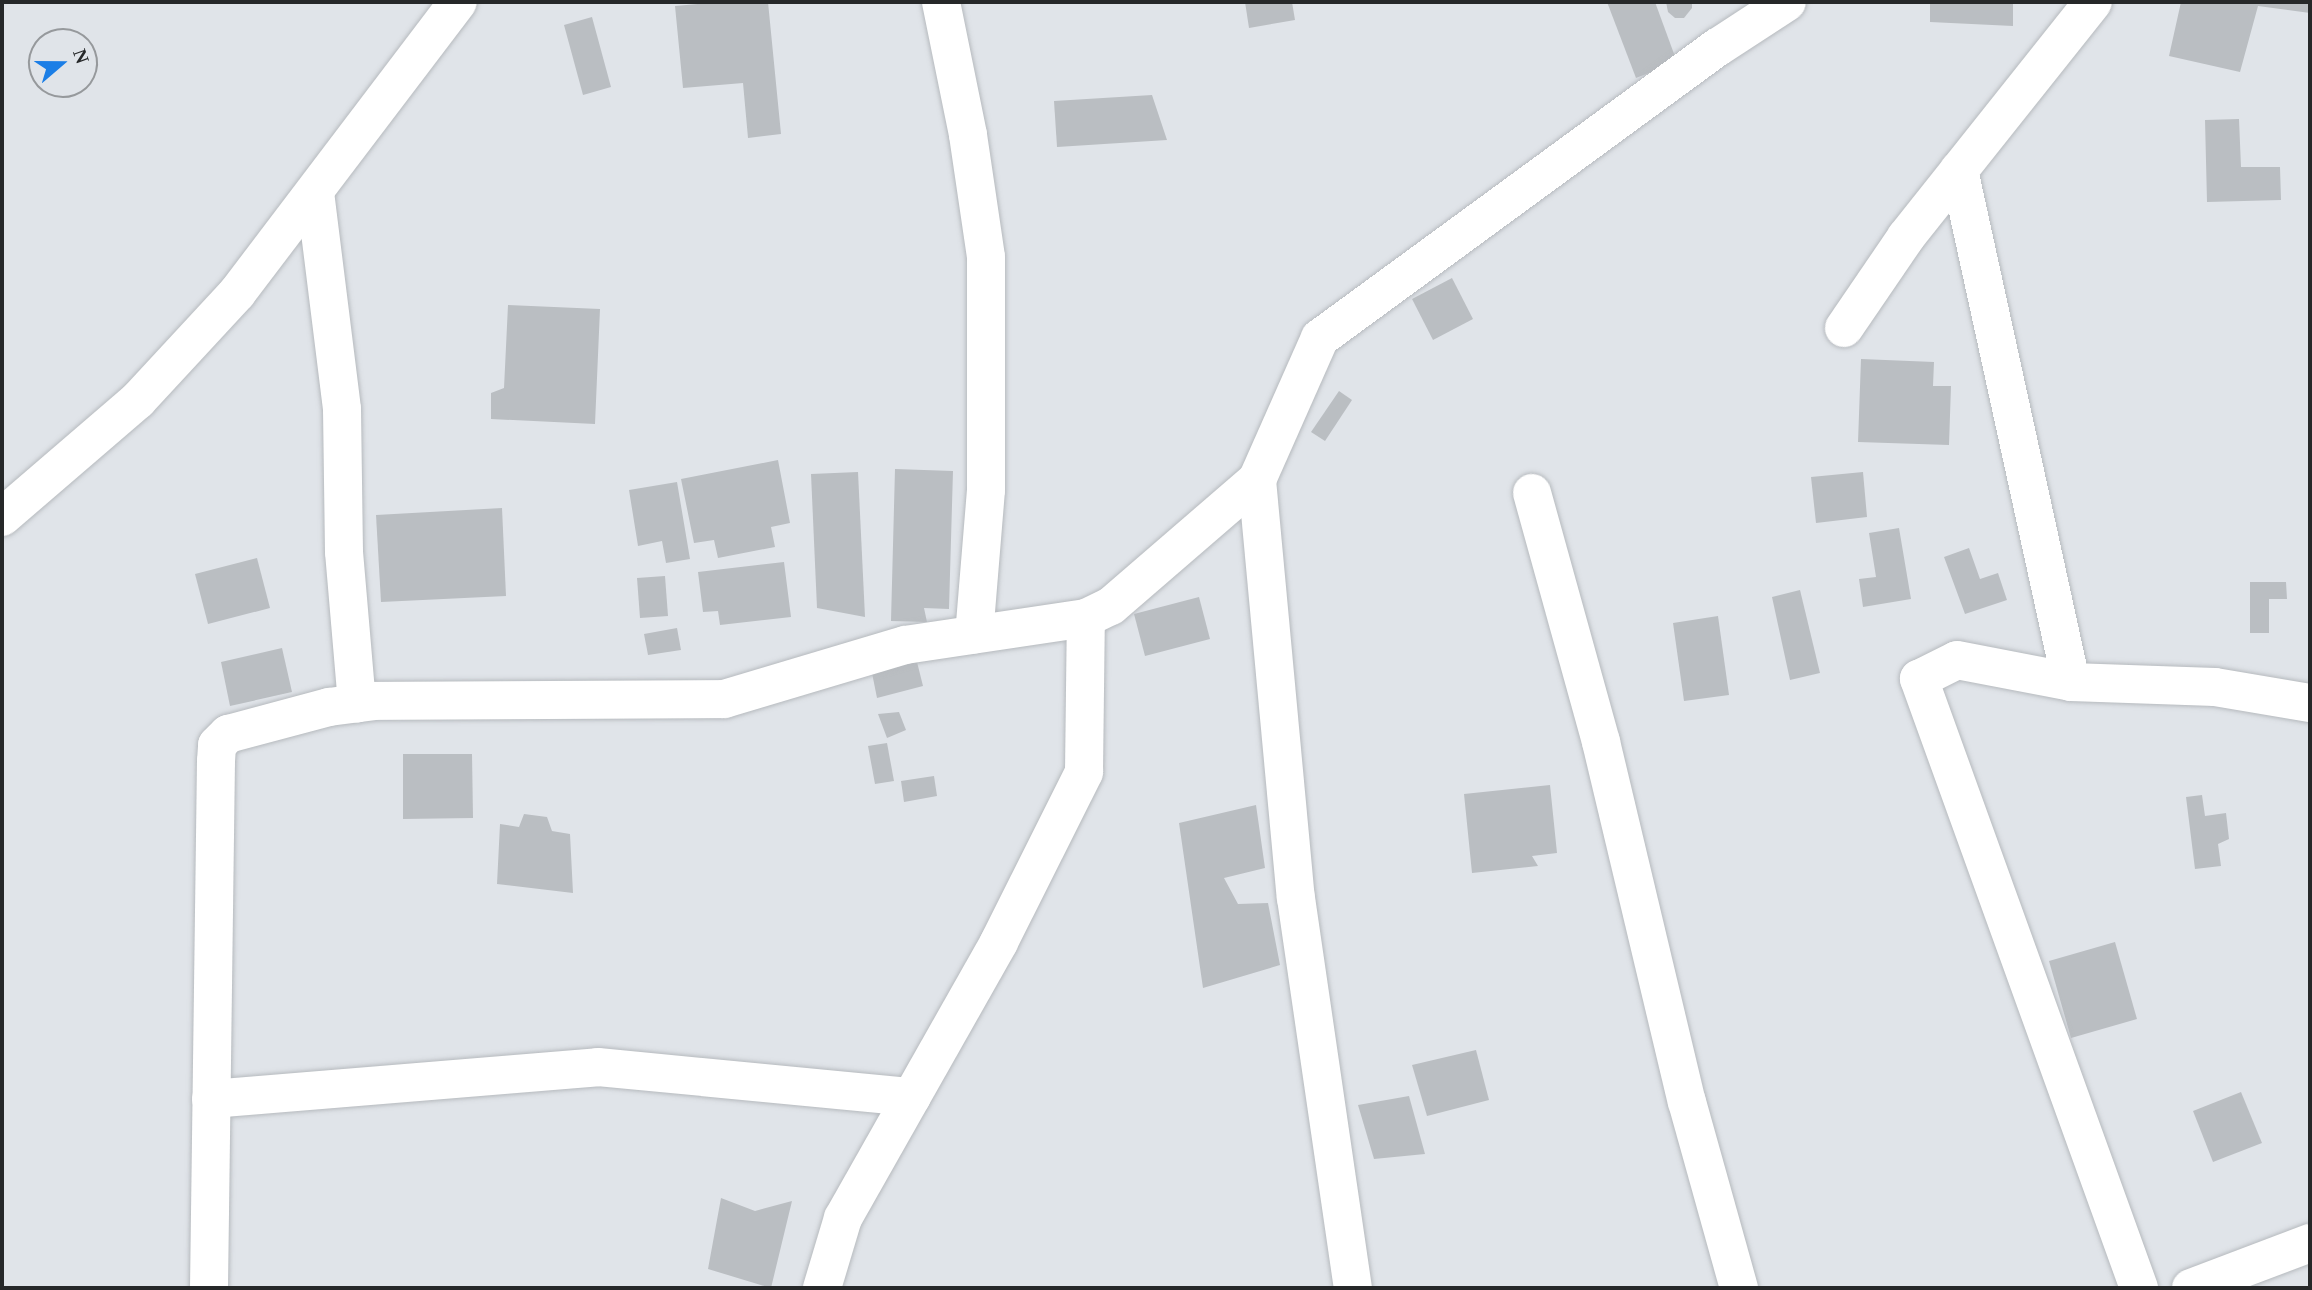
<!DOCTYPE html>
<style>
body{margin:0}
#map{position:relative;width:2312px;height:1290px;overflow:hidden;background:#e0e4e9;font-family:"Times New Roman",serif}
div>[style]{position:absolute}
.building>*{inset:0;background:#babec2}
.roads{filter:drop-shadow(0 0 2px #b6babe) drop-shadow(0 0 2px #b6babe)}
.minor>*{height:38px;margin:-19px;padding:0 19px;transform-origin:19px;border-radius:19px;background:#fff}
span{translate:-50% -50%;white-space:nowrap;text-align:center;line-height:1.15;-webkit-text-stroke:7px #e0e4e9;paint-order:stroke}
.frame{position:absolute;inset:0;border:4px solid #262829;pointer-events:none}
.north{position:absolute;left:28px;top:28px;width:70px;height:70px;box-sizing:border-box;background:#e0e4e9;border:2px solid #96999c;border-radius:50%;rotate:70deg;font-size:19px;font-weight:700;line-height:28px;text-align:center;color:#262829}
.north::after{content:'';display:block;margin:auto;width:24px;height:32px;background:#1b7ee6;clip-path:polygon(50% 0,100% 100%,50% 72%,0 100%)}
</style>
<div id="map">
<div class="building">
<i style="clip-path:polygon(720px 2px,768px 2px,781px 134px,748px 138px,743px 83px,683px 88px,675px 6px)"></i>
<i style="clip-path:polygon(1245px 2px,1292px 2px,1295px 20px,1249px 28px)"></i>
<i style="clip-path:polygon(1607px 2px,1655px 2px,1677px 62px,1636px 78px)"></i>
<i style="clip-path:polygon(1666px 2px,1692px 2px,1692px 8px,1684px 18px,1675px 18px,1668px 12px)"></i>
<i style="clip-path:polygon(1930px 2px,2013px 2px,2013px 26px,1930px 22px)"></i>
<i style="clip-path:polygon(2181px 2px,2310px 2px,2310px 13px,2258px 6px,2240px 72px,2169px 56px)"></i>
<i style="clip-path:polygon(592px 17px,611px 87px,583px 95px,564px 25px)"></i>
<i style="clip-path:polygon(1152px 95px,1167px 140px,1057px 147px,1054px 101px)"></i>
<i style="clip-path:polygon(2239px 119px,2241px 167px,2280px 167px,2281px 200px,2207px 202px,2205px 120px)"></i>
<i style="clip-path:polygon(1452px 278px,1473px 319px,1433px 340px,1412px 299px)"></i>
<i style="clip-path:polygon(508px 305px,600px 309px,595px 424px,491px 419px,491px 393px,504px 388px)"></i>
<i style="clip-path:polygon(1861px 359px,1934px 362px,1933px 386px,1951px 386px,1949px 445px,1858px 442px)"></i>
<i style="clip-path:polygon(1339px 391px,1352px 400px,1325px 441px,1311px 432px)"></i>
<i style="clip-path:polygon(778px 460px,790px 523px,771px 527px,775px 547px,718px 558px,714px 540px,694px 543px,681px 479px)"></i>
<i style="clip-path:polygon(895px 469px,953px 471px,949px 609px,924px 608px,927px 622px,891px 621px)"></i>
<i style="clip-path:polygon(858px 472px,865px 617px,817px 608px,811px 474px)"></i>
<i style="clip-path:polygon(1863px 472px,1867px 517px,1816px 523px,1811px 477px)"></i>
<i style="clip-path:polygon(677px 482px,690px 559px,666px 563px,662px 541px,638px 546px,629px 490px)"></i>
<i style="clip-path:polygon(502px 508px,506px 596px,381px 602px,376px 515px)"></i>
<i style="clip-path:polygon(1899px 528px,1911px 599px,1863px 607px,1859px 579px,1876px 577px,1869px 533px)"></i>
<i style="clip-path:polygon(1969px 548px,1980px 579px,1998px 573px,2007px 600px,1965px 614px,1944px 557px)"></i>
<i style="clip-path:polygon(257px 558px,270px 608px,208px 624px,195px 574px)"></i>
<i style="clip-path:polygon(784px 562px,791px 617px,720px 625px,718px 611px,703px 612px,698px 572px)"></i>
<i style="clip-path:polygon(665px 576px,668px 616px,640px 618px,637px 578px)"></i>
<i style="clip-path:polygon(2250px 582px,2286px 582px,2287px 599px,2269px 599px,2269px 633px,2250px 633px)"></i>
<i style="clip-path:polygon(1800px 590px,1820px 673px,1790px 680px,1772px 597px)"></i>
<i style="clip-path:polygon(1199px 597px,1210px 639px,1145px 656px,1134px 614px)"></i>
<i style="clip-path:polygon(1718px 616px,1729px 695px,1684px 701px,1673px 623px)"></i>
<i style="clip-path:polygon(677px 628px,681px 650px,648px 655px,644px 634px)"></i>
<i style="clip-path:polygon(282px 648px,292px 692px,230px 706px,221px 662px)"></i>
<i style="clip-path:polygon(917px 662px,923px 686px,877px 698px,872px 673px)"></i>
<i style="clip-path:polygon(899px 712px,906px 730px,887px 738px,878px 714px)"></i>
<i style="clip-path:polygon(887px 743px,894px 781px,875px 784px,868px 746px)"></i>
<i style="clip-path:polygon(403px 754px,472px 754px,473px 818px,403px 819px)"></i>
<i style="clip-path:polygon(934px 776px,937px 796px,904px 802px,901px 781px)"></i>
<i style="clip-path:polygon(1550px 785px,1557px 853px,1532px 856px,1538px 866px,1472px 873px,1464px 794px)"></i>
<i style="clip-path:polygon(2202px 795px,2205px 816px,2226px 813px,2229px 839px,2218px 844px,2221px 866px,2195px 869px,2186px 797px)"></i>
<i style="clip-path:polygon(1256px 805px,1265px 868px,1224px 878px,1238px 904px,1268px 903px,1280px 965px,1203px 988px,1179px 823px)"></i>
<i style="clip-path:polygon(524px 814px,547px 817px,552px 831px,570px 834px,573px 893px,497px 884px,500px 824px,519px 827px)"></i>
<i style="clip-path:polygon(2115px 942px,2137px 1019px,2071px 1038px,2049px 961px)"></i>
<i style="clip-path:polygon(1476px 1050px,1489px 1100px,1427px 1116px,1412px 1065px)"></i>
<i style="clip-path:polygon(2241px 1092px,2262px 1143px,2213px 1162px,2193px 1111px)"></i>
<i style="clip-path:polygon(1409px 1096px,1425px 1154px,1374px 1159px,1358px 1105px)"></i>
<i style="clip-path:polygon(721px 1198px,755px 1211px,792px 1201px,771px 1288px,708px 1269px)"></i>
</div>
<div class="roads">
<div class="minor">
<i style="left:941px;top:2px;width:136px;rotate:78.5deg"></i>
<i style="left:968px;top:135px;width:123px;rotate:81.6deg"></i>
<i style="left:986px;top:257px;width:233px;rotate:90deg"></i>
<i style="left:986px;top:490px;width:145px;rotate:94.7deg"></i>
<i style="left:1959px;top:170px;width:524px;rotate:77.66deg"></i>
<i style="left:315px;top:192px;width:219px;rotate:82.9deg"></i>
<i style="left:342px;top:409px;width:143px;rotate:89.2deg"></i>
<i style="left:344px;top:552px;width:152px;rotate:85.1deg"></i>
<i style="left:1844px;top:328px;width:110px;rotate:-55.7deg"></i>
<i style="left:1906px;top:237px;width:300px;rotate:-51.5deg"></i>
<i style="left:1257px;top:480px;width:420px;rotate:84.7deg"></i>
<i style="left:1296px;top:898px;width:394px;rotate:81.7deg"></i>
<i style="left:1532px;top:493px;width:258px;rotate:74.5deg"></i>
<i style="left:1601px;top:742px;width:370px;rotate:76.6deg"></i>
<i style="left:1687px;top:1102px;width:193px;rotate:74.4deg"></i>
<i style="left:2px;top:517px;width:179px;rotate:-40.7deg"></i>
<i style="left:138px;top:400px;width:146px;rotate:-47.2deg"></i>
<i style="left:237px;top:293px;width:365px;rotate:-52.8deg"></i>
<i style="left:211px;top:1099px;width:388px;rotate:-4.7deg"></i>
<i style="left:598px;top:1067px;width:315px;rotate:5.5deg"></i>
<i style="left:209px;top:1288px;width:527px;rotate:-89.24deg"></i>
<i style="left:216px;top:761px;width:16px;rotate:-86deg"></i>
<i style="left:217px;top:745px;width:16px;rotate:-45deg"></i>
<i style="left:228px;top:734px;width:105px;rotate:-15deg"></i>
<i style="left:329px;top:707px;width:45px;rotate:-7.6deg"></i>
<i style="left:374px;top:701px;width:350px;rotate:-0.3deg"></i>
<i style="left:724px;top:699px;width:189px;rotate:-16.6deg"></i>
<i style="left:905px;top:645px;width:183px;rotate:-8.5deg"></i>
<i style="left:1086px;top:618px;width:28px;rotate:-26deg"></i>
<i style="left:1111px;top:606px;width:193px;rotate:-40.8deg"></i>
<i style="left:1257px;top:480px;width:155px;rotate:-66.1deg"></i>
<i style="left:1320px;top:338px;width:493px;rotate:-36.2deg"></i>
<i style="left:1718px;top:47px;width:82px;rotate:-33.1deg"></i>
<i style="left:822px;top:1288px;width:73px;rotate:-73.3deg"></i>
<i style="left:843px;top:1218px;width:317px;rotate:-60.5deg"></i>
<i style="left:999px;top:942px;width:190px;rotate:-63.4deg"></i>
<i style="left:1084px;top:772px;width:154px;rotate:-89.3deg"></i>
<i style="left:2139px;top:1288px;width:648px;rotate:-109.86deg"></i>
<i style="left:1919px;top:679px;width:42px;rotate:-26.6deg"></i>
<i style="left:1957px;top:660px;width:116px;rotate:10.9deg"></i>
<i style="left:2071px;top:682px;width:144px;rotate:2deg"></i>
<i style="left:2215px;top:687px;width:96px;rotate:9.6deg"></i>
<i style="left:2191px;top:1288px;width:127px;rotate:-20.7deg"></i>
</div>
</div>
<div class="frame"></div>
<div class="north">N</div>
</div>
